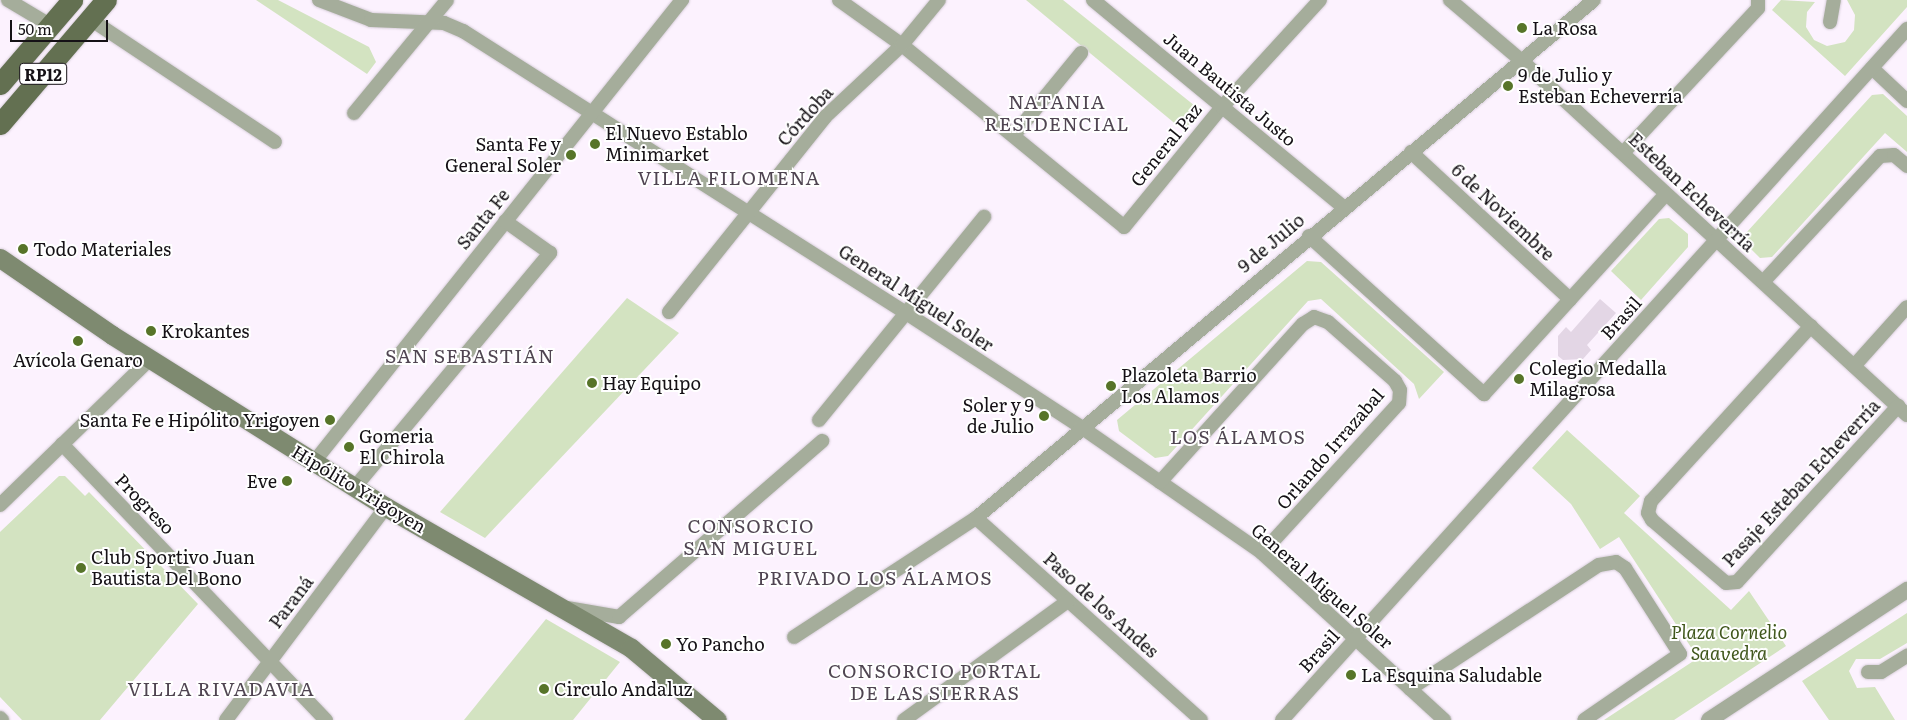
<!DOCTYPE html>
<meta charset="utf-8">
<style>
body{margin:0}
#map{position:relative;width:1907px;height:720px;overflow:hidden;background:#fcf2fe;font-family:Literata,serif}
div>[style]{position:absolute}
.green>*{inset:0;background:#d3e3c1}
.building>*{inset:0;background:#e3d6e5}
.roads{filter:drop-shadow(0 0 1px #d7ced9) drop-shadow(0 0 1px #d7ced9)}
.minor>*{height:14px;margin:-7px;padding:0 7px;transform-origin:7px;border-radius:7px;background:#a5ad9b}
.tertiary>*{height:16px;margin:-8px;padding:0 8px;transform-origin:8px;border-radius:8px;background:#a5ad9b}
.secondary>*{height:19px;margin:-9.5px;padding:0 9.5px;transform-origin:9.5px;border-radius:9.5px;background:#7e8a70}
.primary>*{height:21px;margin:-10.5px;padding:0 10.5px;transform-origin:10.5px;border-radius:10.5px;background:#637051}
.dots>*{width:14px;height:14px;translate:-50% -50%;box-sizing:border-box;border:2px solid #fff;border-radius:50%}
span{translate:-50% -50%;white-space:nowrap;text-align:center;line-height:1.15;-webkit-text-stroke:4px #fff;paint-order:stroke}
.shield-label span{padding:1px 4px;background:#fff;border:1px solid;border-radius:4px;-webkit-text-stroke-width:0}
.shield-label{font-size:16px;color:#151116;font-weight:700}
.poi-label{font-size:18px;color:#151116}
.left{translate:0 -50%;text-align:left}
.right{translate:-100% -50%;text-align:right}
.street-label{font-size:18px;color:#151116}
.park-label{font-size:18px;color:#40571c;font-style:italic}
.neighbourhood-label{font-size:19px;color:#504552;letter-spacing:1px}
.scale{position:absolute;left:10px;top:20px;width:98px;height:22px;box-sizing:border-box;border:2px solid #151116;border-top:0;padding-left:6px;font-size:15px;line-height:18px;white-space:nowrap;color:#151116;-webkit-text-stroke:4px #fff;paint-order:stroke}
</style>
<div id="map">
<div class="green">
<i style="clip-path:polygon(256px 0,278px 0,369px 47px,376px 62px,367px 74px)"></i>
<i style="clip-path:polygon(1026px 0,1063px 0,1200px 110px,1184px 131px)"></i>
<i style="clip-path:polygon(1781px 0,1815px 2px,1807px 12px,1806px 27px,1814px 40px,1827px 46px,1845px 42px,1854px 30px,1855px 15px,1847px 0,1907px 0,1907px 7px,1845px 76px,1772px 10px)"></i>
<i style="clip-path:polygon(1883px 94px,1907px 116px,1907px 152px,1885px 133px,1772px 257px,1760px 258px,1747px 245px,1746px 233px,1872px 95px)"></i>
<i style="clip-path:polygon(1669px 218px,1688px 234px,1688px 247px,1641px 300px,1611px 271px,1659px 219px)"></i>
<i style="clip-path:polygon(1307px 261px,1321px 262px,1444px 372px,1419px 399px,1414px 384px,1321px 299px,1308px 301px,1168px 456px,1155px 458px,1119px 431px,1117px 420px)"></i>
<i style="clip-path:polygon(627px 298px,679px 333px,485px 538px,440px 512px)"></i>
<i style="clip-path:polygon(1567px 430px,1640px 496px,1624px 513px,1731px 610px,1749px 591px,1786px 646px,1674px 720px,1604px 720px,1698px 658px,1619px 537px,1600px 549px,1571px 504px,1532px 468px)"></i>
<i style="clip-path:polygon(59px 476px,65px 476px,85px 496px,89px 492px,198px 604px,100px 720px,22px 720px,0 697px,0 532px)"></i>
<i style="clip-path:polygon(1907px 613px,1907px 643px,1880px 659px,1856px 659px,1849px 671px,1857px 688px,1875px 687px,1895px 720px,1829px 720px,1802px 681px)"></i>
<i style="clip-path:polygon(546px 619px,620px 662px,573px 720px,464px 720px)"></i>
</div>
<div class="building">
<i style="clip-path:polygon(1600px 299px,1616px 313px,1587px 345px,1591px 350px,1583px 359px,1563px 360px,1558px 356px,1558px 336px,1566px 327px,1571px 332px)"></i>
</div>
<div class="roads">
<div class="minor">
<i style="left:8px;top:0;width:49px;rotate:30.8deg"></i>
<i style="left:319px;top:0;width:56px;rotate:21deg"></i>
<i style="left:371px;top:20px;width:73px;rotate:2.4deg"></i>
<i style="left:444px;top:23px;width:21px;rotate:23deg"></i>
<i style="left:463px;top:31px;width:525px;rotate:32.48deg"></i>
<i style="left:906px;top:313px;width:209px;rotate:33.1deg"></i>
<i style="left:1081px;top:427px;width:221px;rotate:34.8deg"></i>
<i style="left:1262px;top:553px;width:247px;rotate:42.5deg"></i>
<i style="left:839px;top:0;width:77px;rotate:35.5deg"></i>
<i style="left:902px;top:45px;width:287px;rotate:39.3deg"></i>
<i style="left:1124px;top:227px;width:155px;rotate:-50.8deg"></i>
<i style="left:1222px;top:107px;width:145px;rotate:-47.5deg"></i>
<i style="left:1093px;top:0;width:325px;rotate:39.6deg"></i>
<i style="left:1450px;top:0;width:94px;rotate:40.3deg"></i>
<i style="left:1522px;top:61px;width:523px;rotate:42.6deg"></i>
<i style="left:90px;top:19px;width:222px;rotate:33.6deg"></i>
<i style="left:1830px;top:22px;width:22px;rotate:-80deg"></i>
<i style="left:1872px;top:68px;width:48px;rotate:43.3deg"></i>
<i style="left:354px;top:113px;width:146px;rotate:-50.5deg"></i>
<i style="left:1014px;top:135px;width:106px;rotate:-50.7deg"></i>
<i style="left:1411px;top:152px;width:217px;rotate:42.8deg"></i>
<i style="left:1623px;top:153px;width:198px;rotate:-47deg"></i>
<i style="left:1758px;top:8px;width:8px;rotate:-90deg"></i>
<i style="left:1309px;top:236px;width:236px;rotate:42.1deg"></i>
<i style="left:1484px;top:394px;width:270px;rotate:-47.7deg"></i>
<i style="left:1763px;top:282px;width:172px;rotate:-47.1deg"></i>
<i style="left:1880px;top:156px;width:14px;rotate:-4deg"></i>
<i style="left:1894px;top:155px;width:17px;rotate:40deg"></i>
<i style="left:669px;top:312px;width:250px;rotate:-51.3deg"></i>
<i style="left:825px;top:117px;width:105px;rotate:-43.1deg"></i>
<i style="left:902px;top:45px;width:58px;rotate:-50.6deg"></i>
<i style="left:1811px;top:326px;width:237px;rotate:132.4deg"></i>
<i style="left:1651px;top:501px;width:12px;rotate:104deg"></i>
<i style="left:1648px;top:513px;width:8px;rotate:60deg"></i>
<i style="left:1652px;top:520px;width:97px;rotate:40.4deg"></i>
<i style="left:1726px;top:583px;width:11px;rotate:-5deg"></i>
<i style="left:1737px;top:582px;width:239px;rotate:-47.5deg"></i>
<i style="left:1854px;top:366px;width:79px;rotate:-48.1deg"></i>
<i style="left:819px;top:420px;width:262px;rotate:-50.9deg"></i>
<i style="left:62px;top:444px;width:382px;rotate:46.3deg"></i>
<i style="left:314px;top:462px;width:591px;rotate:-51.46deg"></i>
<i style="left:1160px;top:482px;width:213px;rotate:-47.9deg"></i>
<i style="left:1303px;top:324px;width:13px;rotate:-32deg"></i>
<i style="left:1314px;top:317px;width:15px;rotate:20deg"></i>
<i style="left:1328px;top:322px;width:89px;rotate:41.4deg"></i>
<i style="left:1395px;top:381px;width:10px;rotate:61deg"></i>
<i style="left:1400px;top:390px;width:13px;rotate:94deg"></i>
<i style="left:1399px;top:403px;width:203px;rotate:132.4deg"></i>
<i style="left:355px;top:487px;width:305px;rotate:-50.2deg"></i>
<i style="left:550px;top:253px;width:55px;rotate:-144.6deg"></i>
<i style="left:0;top:505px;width:209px;rotate:-44.2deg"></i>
<i style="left:976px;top:518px;width:302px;rotate:41.9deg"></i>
<i style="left:567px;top:608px;width:53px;rotate:9.8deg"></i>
<i style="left:619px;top:617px;width:269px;rotate:-40.9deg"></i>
<i style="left:794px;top:637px;width:217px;rotate:-33.2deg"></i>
<i style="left:976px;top:518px;width:806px;rotate:-39.97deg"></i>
<i style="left:1868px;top:672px;width:13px"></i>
<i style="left:1881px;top:672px;width:31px;rotate:-32deg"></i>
<i style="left:1410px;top:689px;width:226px;rotate:-33.3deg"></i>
<i style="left:1599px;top:565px;width:17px;rotate:-10deg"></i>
<i style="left:1616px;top:562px;width:11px;rotate:34deg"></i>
<i style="left:1625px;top:568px;width:102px;rotate:57.4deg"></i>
<i style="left:1680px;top:654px;width:116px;rotate:145.5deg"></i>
<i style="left:0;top:718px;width:3px;rotate:45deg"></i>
<i style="left:226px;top:720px;width:266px;rotate:-53.1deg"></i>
<i style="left:904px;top:720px;width:203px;rotate:-36deg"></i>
<i style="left:1282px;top:720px;width:932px;rotate:-47.87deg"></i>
</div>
<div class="tertiary">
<i style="left:1709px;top:720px;width:237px;rotate:-33.3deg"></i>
</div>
<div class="secondary">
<i style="left:0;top:258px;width:136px;rotate:34.5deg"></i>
<i style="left:112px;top:335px;width:324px;rotate:32.1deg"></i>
<i style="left:386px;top:507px;width:283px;rotate:29.9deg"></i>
<i style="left:631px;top:648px;width:112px;rotate:39.9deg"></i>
</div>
<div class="primary">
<i style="left:0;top:84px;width:111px;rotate:-49.4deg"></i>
<i style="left:0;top:124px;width:163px;rotate:-49.5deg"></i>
</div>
</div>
<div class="dots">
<i style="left:1522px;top:28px;background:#577429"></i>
<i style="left:1508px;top:86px;background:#577429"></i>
<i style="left:595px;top:144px;background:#577429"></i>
<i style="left:571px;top:155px;background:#577429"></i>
<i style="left:23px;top:249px;background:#577429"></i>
<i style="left:151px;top:331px;background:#577429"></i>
<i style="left:78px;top:341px;background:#577429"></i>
<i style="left:1519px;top:379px;background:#577429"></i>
<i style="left:592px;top:383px;background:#577429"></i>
<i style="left:1111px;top:386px;background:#577429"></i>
<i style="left:1044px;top:416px;background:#577429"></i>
<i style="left:330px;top:420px;background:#577429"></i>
<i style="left:349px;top:447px;background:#577429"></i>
<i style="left:287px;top:481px;background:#577429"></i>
<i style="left:81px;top:568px;background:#577429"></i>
<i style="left:666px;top:644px;background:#577429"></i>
<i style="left:1351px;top:675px;background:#577429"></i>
<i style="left:544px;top:689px;background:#577429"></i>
</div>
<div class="shield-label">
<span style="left:43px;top:74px">RP12</span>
</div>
<div class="poi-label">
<span class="left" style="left:1532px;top:28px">La Rosa</span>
<span class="left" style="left:1518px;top:86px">9 de Julio y<br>Esteban Echeverría</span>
<span class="left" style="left:605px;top:144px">El Nuevo Establo<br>Minimarket</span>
<span class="right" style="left:561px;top:155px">Santa Fe y<br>General Soler</span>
<span class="left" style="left:33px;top:249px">Todo Materiales</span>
<span class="left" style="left:161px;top:331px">Krokantes</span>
<span style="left:78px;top:360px">Avícola Genaro</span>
<span class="left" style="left:1529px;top:379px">Colegio Medalla<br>Milagrosa</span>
<span class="left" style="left:1121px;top:386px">Plazoleta Barrio<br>Los Alamos</span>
<span class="left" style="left:602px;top:383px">Hay Equipo</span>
<span class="right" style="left:1034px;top:416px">Soler y 9<br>de Julio</span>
<span class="right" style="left:320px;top:420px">Santa Fe e Hipólito Yrigoyen</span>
<span class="left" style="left:359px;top:447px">Gomeria<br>El Chirola</span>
<span class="right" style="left:277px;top:481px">Eve</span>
<span class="left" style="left:91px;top:568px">Club Sportivo Juan<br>Bautista Del Bono</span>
<span class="left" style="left:676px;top:644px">Yo Pancho</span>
<span class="left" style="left:1361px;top:675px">La Esquina Saludable</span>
<span class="left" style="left:554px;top:689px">Circulo Andaluz</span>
</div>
<div class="street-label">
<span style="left:1230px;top:89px;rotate:40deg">Juan Bautista Justo</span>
<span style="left:805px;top:116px;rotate:-48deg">Córdoba</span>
<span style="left:1166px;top:145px;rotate:-51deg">General Paz</span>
<span style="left:1692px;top:192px;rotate:43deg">Esteban Echeverría</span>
<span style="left:1503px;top:212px;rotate:43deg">6 de Noviembre</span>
<span style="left:483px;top:219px;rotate:-51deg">Santa Fe</span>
<span style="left:1271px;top:243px;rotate:-40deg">9 de Julio</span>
<span style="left:916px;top:298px;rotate:33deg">General Miguel Soler</span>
<span style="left:1621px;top:318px;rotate:-48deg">Brasil</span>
<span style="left:1330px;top:449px;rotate:-49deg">Orlando Irrazabal</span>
<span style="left:1801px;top:483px;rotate:-47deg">Pasaje Esteban Echeverría</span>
<span style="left:359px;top:489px;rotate:31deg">Hipólito Yrigoyen</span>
<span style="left:145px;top:504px;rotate:46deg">Progreso</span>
<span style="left:1322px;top:586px;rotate:41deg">General Miguel Soler</span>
<span style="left:291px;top:602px;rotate:-53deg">Paraná</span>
<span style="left:1101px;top:605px;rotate:42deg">Paso de los Andes</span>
<span style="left:1319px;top:651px;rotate:-48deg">Brasil</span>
</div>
<div class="park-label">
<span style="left:1729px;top:643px">Plaza Cornelio<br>Saavedra</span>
</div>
<div class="neighbourhood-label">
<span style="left:1057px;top:113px">NATANIA<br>RESIDENCIAL</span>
<span style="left:729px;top:178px">VILLA FILOMENA</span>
<span style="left:470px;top:356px">SAN SEBASTIÁN</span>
<span style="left:1238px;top:437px">LOS ÁLAMOS</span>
<span style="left:751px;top:537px">CONSORCIO<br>SAN MIGUEL</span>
<span style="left:875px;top:578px">PRIVADO LOS ÁLAMOS</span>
<span style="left:935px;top:682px">CONSORCIO PORTAL<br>DE LAS SIERRAS</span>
<span style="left:221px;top:689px">VILLA RIVADAVIA</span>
</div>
<div class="scale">50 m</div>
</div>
